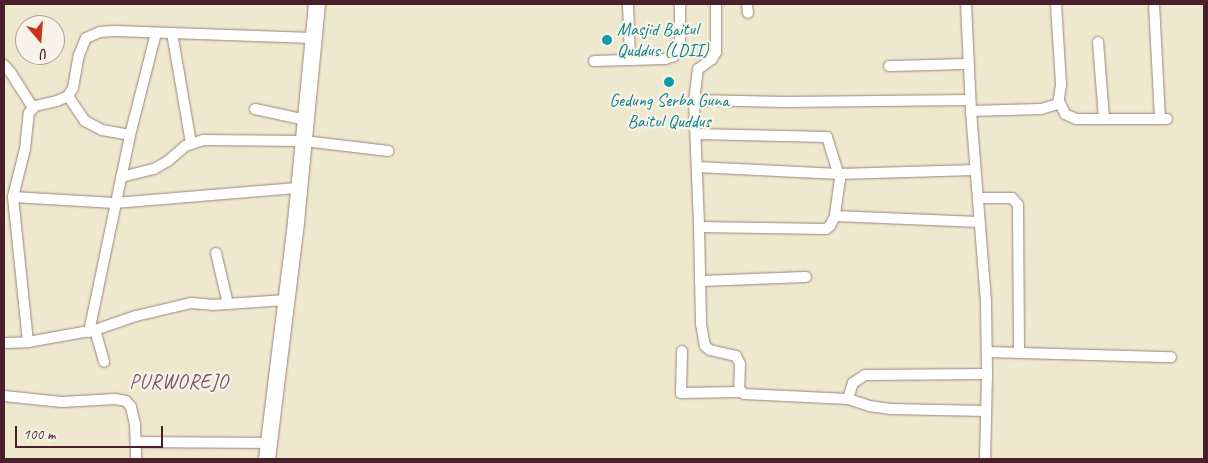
<!DOCTYPE html>
<style>
body{margin:0}
#map{position:relative;width:1208px;height:463px;overflow:hidden;background:#eee8ce;font-family:Caveat,sans-serif}
div>[style]{position:absolute}
.roads{filter:drop-shadow(0 0 1px #9c847c) drop-shadow(0 0 1px #9c847c)}
.minor>*{height:10px;margin:-5px;padding:0 5px;transform-origin:5px;border-radius:5px;background:#fff}
.primary>*{height:16px;margin:-8px;padding:0 8px;transform-origin:8px;border-radius:8px;background:#fff}
.dots>*{width:14px;height:14px;translate:-50% -50%;box-sizing:border-box;border:2px solid #f7f3e8;border-radius:50%}
span{translate:-50% -50%;white-space:nowrap;text-align:center;line-height:1.15;-webkit-text-stroke:4.5px #f7f3e8;paint-order:stroke}
.culture-label{font-size:18px;color:#0d838f}
.left{translate:0 -50%;text-align:left}
.quarter-label{font-size:20px;color:#7d5265;letter-spacing:1px}
.frame{position:absolute;inset:0;border:5px solid #4a1f2b;pointer-events:none}
.north{position:absolute;left:15px;top:15px;width:50px;height:50px;box-sizing:border-box;background:#f7f3e8;border:1px solid #b29e9c;border-radius:50%;rotate:162deg;font-size:14px;font-weight:700;line-height:20px;text-align:center;color:#4a1f2b}
.north::after{content:'';display:block;margin:auto;width:18px;height:22px;background:#c8321e;clip-path:polygon(50% 0,100% 100%,50% 72%,0 100%)}
.scale{position:absolute;left:15px;top:426px;width:148px;height:22px;box-sizing:border-box;border:2px solid #4a1f2b;border-top:0;padding-left:6px;font-size:15px;line-height:18px;white-space:nowrap;color:#4a1f2b;-webkit-text-stroke:4px #f7f3e8;paint-order:stroke}
</style>
<div id="map">
<div class="roads">
<div class="minor">
<i style="left:628px;top:4px;width:55px;rotate:87.9deg"></i>
<i style="left:716px;top:4px;width:48px;rotate:90deg"></i>
<i style="left:716px;top:52px;width:8px;rotate:120deg"></i>
<i style="left:712px;top:59px;width:17px;rotate:144deg"></i>
<i style="left:698px;top:69px;width:31px;rotate:97deg"></i>
<i style="left:694px;top:100px;width:127px;rotate:87.7deg"></i>
<i style="left:699px;top:227px;width:97px;rotate:88.8deg"></i>
<i style="left:701px;top:324px;width:22px;rotate:80deg"></i>
<i style="left:705px;top:346px;width:6px;rotate:39deg"></i>
<i style="left:710px;top:350px;width:27px;rotate:13deg"></i>
<i style="left:736px;top:356px;width:9px;rotate:63deg"></i>
<i style="left:740px;top:364px;width:25px;rotate:92deg"></i>
<i style="left:739px;top:389px;width:7px;rotate:45deg"></i>
<i style="left:744px;top:394px;width:104px;rotate:2.8deg"></i>
<i style="left:848px;top:399px;width:22px;rotate:18deg"></i>
<i style="left:869px;top:406px;width:22px;rotate:8deg"></i>
<i style="left:891px;top:409px;width:95px;rotate:1.2deg"></i>
<i style="left:747px;top:4px;width:9px;rotate:84deg"></i>
<i style="left:966px;top:4px;width:107px;rotate:87.3deg"></i>
<i style="left:971px;top:111px;width:192px;rotate:85.5deg"></i>
<i style="left:986px;top:302px;width:72px;rotate:89.2deg"></i>
<i style="left:987px;top:374px;width:85px;rotate:91.3deg"></i>
<i style="left:1154px;top:4px;width:115px;rotate:87deg"></i>
<i style="left:172px;top:33px;width:112px;rotate:80.2deg"></i>
<i style="left:1098px;top:42px;width:77px;rotate:85.5deg"></i>
<i style="left:594px;top:61px;width:71px;rotate:-1.6deg"></i>
<i style="left:665px;top:59px;width:9px;rotate:-18deg"></i>
<i style="left:674px;top:56px;width:11px;rotate:-56deg"></i>
<i style="left:680px;top:47px;width:43px;rotate:-90deg"></i>
<i style="left:4px;top:65px;width:11px;rotate:49deg"></i>
<i style="left:11px;top:73px;width:41px;rotate:57.8deg"></i>
<i style="left:889px;top:66px;width:79px;rotate:-1.5deg"></i>
<i style="left:68px;top:96px;width:30px;rotate:56deg"></i>
<i style="left:85px;top:121px;width:19px;rotate:28deg"></i>
<i style="left:102px;top:130px;width:28px;rotate:10deg"></i>
<i style="left:694px;top:100px;width:92px;rotate:1.2deg"></i>
<i style="left:786px;top:102px;width:184px;rotate:-0.6deg"></i>
<i style="left:1059px;top:101px;width:14px;rotate:65deg"></i>
<i style="left:1065px;top:114px;width:12px;rotate:24deg"></i>
<i style="left:1076px;top:119px;width:91px"></i>
<i style="left:255px;top:109px;width:52px;rotate:12.2deg"></i>
<i style="left:971px;top:111px;width:70px;rotate:-1.6deg"></i>
<i style="left:1041px;top:109px;width:18px;rotate:-16deg"></i>
<i style="left:1058px;top:104px;width:20px;rotate:-81deg"></i>
<i style="left:1061px;top:84px;width:80px;rotate:-93.6deg"></i>
<i style="left:696px;top:134px;width:131px;rotate:1.3deg"></i>
<i style="left:827px;top:137px;width:44px;rotate:72.8deg"></i>
<i style="left:840px;top:179px;width:37px;rotate:98deg"></i>
<i style="left:835px;top:216px;width:11px;rotate:117deg"></i>
<i style="left:830px;top:226px;width:5px;rotate:143deg"></i>
<i style="left:826px;top:229px;width:127px;rotate:-179.1deg"></i>
<i style="left:697px;top:167px;width:142px;rotate:2.8deg"></i>
<i style="left:839px;top:174px;width:136px;rotate:-1.7deg"></i>
<i style="left:121px;top:177px;width:34px;rotate:-14deg"></i>
<i style="left:154px;top:169px;width:16px;rotate:-30deg"></i>
<i style="left:168px;top:161px;width:23px;rotate:-41deg"></i>
<i style="left:185px;top:146px;width:19px;rotate:-18deg"></i>
<i style="left:203px;top:140px;width:101px;rotate:0.6deg"></i>
<i style="left:304px;top:141px;width:85px;rotate:6.8deg"></i>
<i style="left:13px;top:197px;width:102px;rotate:3.4deg"></i>
<i style="left:115px;top:203px;width:185px;rotate:-4.7deg"></i>
<i style="left:978px;top:198px;width:34px"></i>
<i style="left:1012px;top:198px;width:9px;rotate:49deg"></i>
<i style="left:1018px;top:205px;width:148px;rotate:89.6deg"></i>
<i style="left:835px;top:216px;width:144px;rotate:2.4deg"></i>
<i style="left:216px;top:253px;width:52px;rotate:76.8deg"></i>
<i style="left:700px;top:281px;width:106px;rotate:-2.2deg"></i>
<i style="left:95px;top:330px;width:33px;rotate:74deg"></i>
<i style="left:89px;top:332px;width:201px;rotate:-78.2deg"></i>
<i style="left:130px;top:135px;width:105px;rotate:-75.7deg"></i>
<i style="left:28px;top:342px;width:68px;rotate:-10.2deg"></i>
<i style="left:95px;top:330px;width:43px;rotate:-18.9deg"></i>
<i style="left:136px;top:316px;width:57px;rotate:-13.3deg"></i>
<i style="left:191px;top:303px;width:21px;rotate:5deg"></i>
<i style="left:212px;top:305px;width:74px;rotate:-3.9deg"></i>
<i style="left:4px;top:343px;width:24px;rotate:-2deg"></i>
<i style="left:28px;top:342px;width:146px;rotate:-95.9deg"></i>
<i style="left:13px;top:197px;width:49px;rotate:-76deg"></i>
<i style="left:25px;top:149px;width:36px;rotate:-84deg"></i>
<i style="left:29px;top:113px;width:9px;rotate:-49deg"></i>
<i style="left:35px;top:106px;width:23px;rotate:-13deg"></i>
<i style="left:57px;top:101px;width:12px;rotate:-24deg"></i>
<i style="left:68px;top:96px;width:9px;rotate:-58deg"></i>
<i style="left:73px;top:88px;width:34px;rotate:-80deg"></i>
<i style="left:79px;top:55px;width:18px;rotate:-68deg"></i>
<i style="left:86px;top:38px;width:15px;rotate:-23deg"></i>
<i style="left:100px;top:32px;width:13px;rotate:-4deg"></i>
<i style="left:113px;top:31px;width:201px;rotate:2deg"></i>
<i style="left:682px;top:351px;width:42px;rotate:91.4deg"></i>
<i style="left:681px;top:393px;width:59px;rotate:-1deg"></i>
<i style="left:987px;top:352px;width:184px;rotate:1.6deg"></i>
<i style="left:4px;top:396px;width:58px;rotate:5.9deg"></i>
<i style="left:62px;top:402px;width:53px;rotate:-3.2deg"></i>
<i style="left:115px;top:399px;width:11px;rotate:10deg"></i>
<i style="left:126px;top:401px;width:8px;rotate:50deg"></i>
<i style="left:131px;top:407px;width:18px;rotate:77deg"></i>
<i style="left:135px;top:425px;width:34px;rotate:88deg"></i>
<i style="left:848px;top:399px;width:17px;rotate:-73deg"></i>
<i style="left:853px;top:383px;width:14px;rotate:-34deg"></i>
<i style="left:865px;top:375px;width:122px;rotate:-0.5deg"></i>
<i style="left:137px;top:442px;width:132px;rotate:0.4deg"></i>
</div>
<div class="primary">
<i style="left:267px;top:459px;width:239px;rotate:-83deg"></i>
<i style="left:296px;top:222px;width:219px;rotate:-84.5deg"></i>
</div>
</div>
<div class="dots">
<i style="left:607px;top:40px;background:#0f9aa8"></i>
<i style="left:669px;top:82px;background:#0f9aa8"></i>
</div>
<div class="culture-label">
<span class="left" style="left:617px;top:40px">Masjid Baitul<br>Quddus (LDII)</span>
<span style="left:669px;top:111px">Gedung Serba Guna<br>Baitul Quddus</span>
</div>
<div class="quarter-label">
<span style="left:179px;top:381px">PURWOREJO</span>
</div>
<div class="frame"></div>
<div class="north">U</div>
<div class="scale">100 m</div>
</div>
